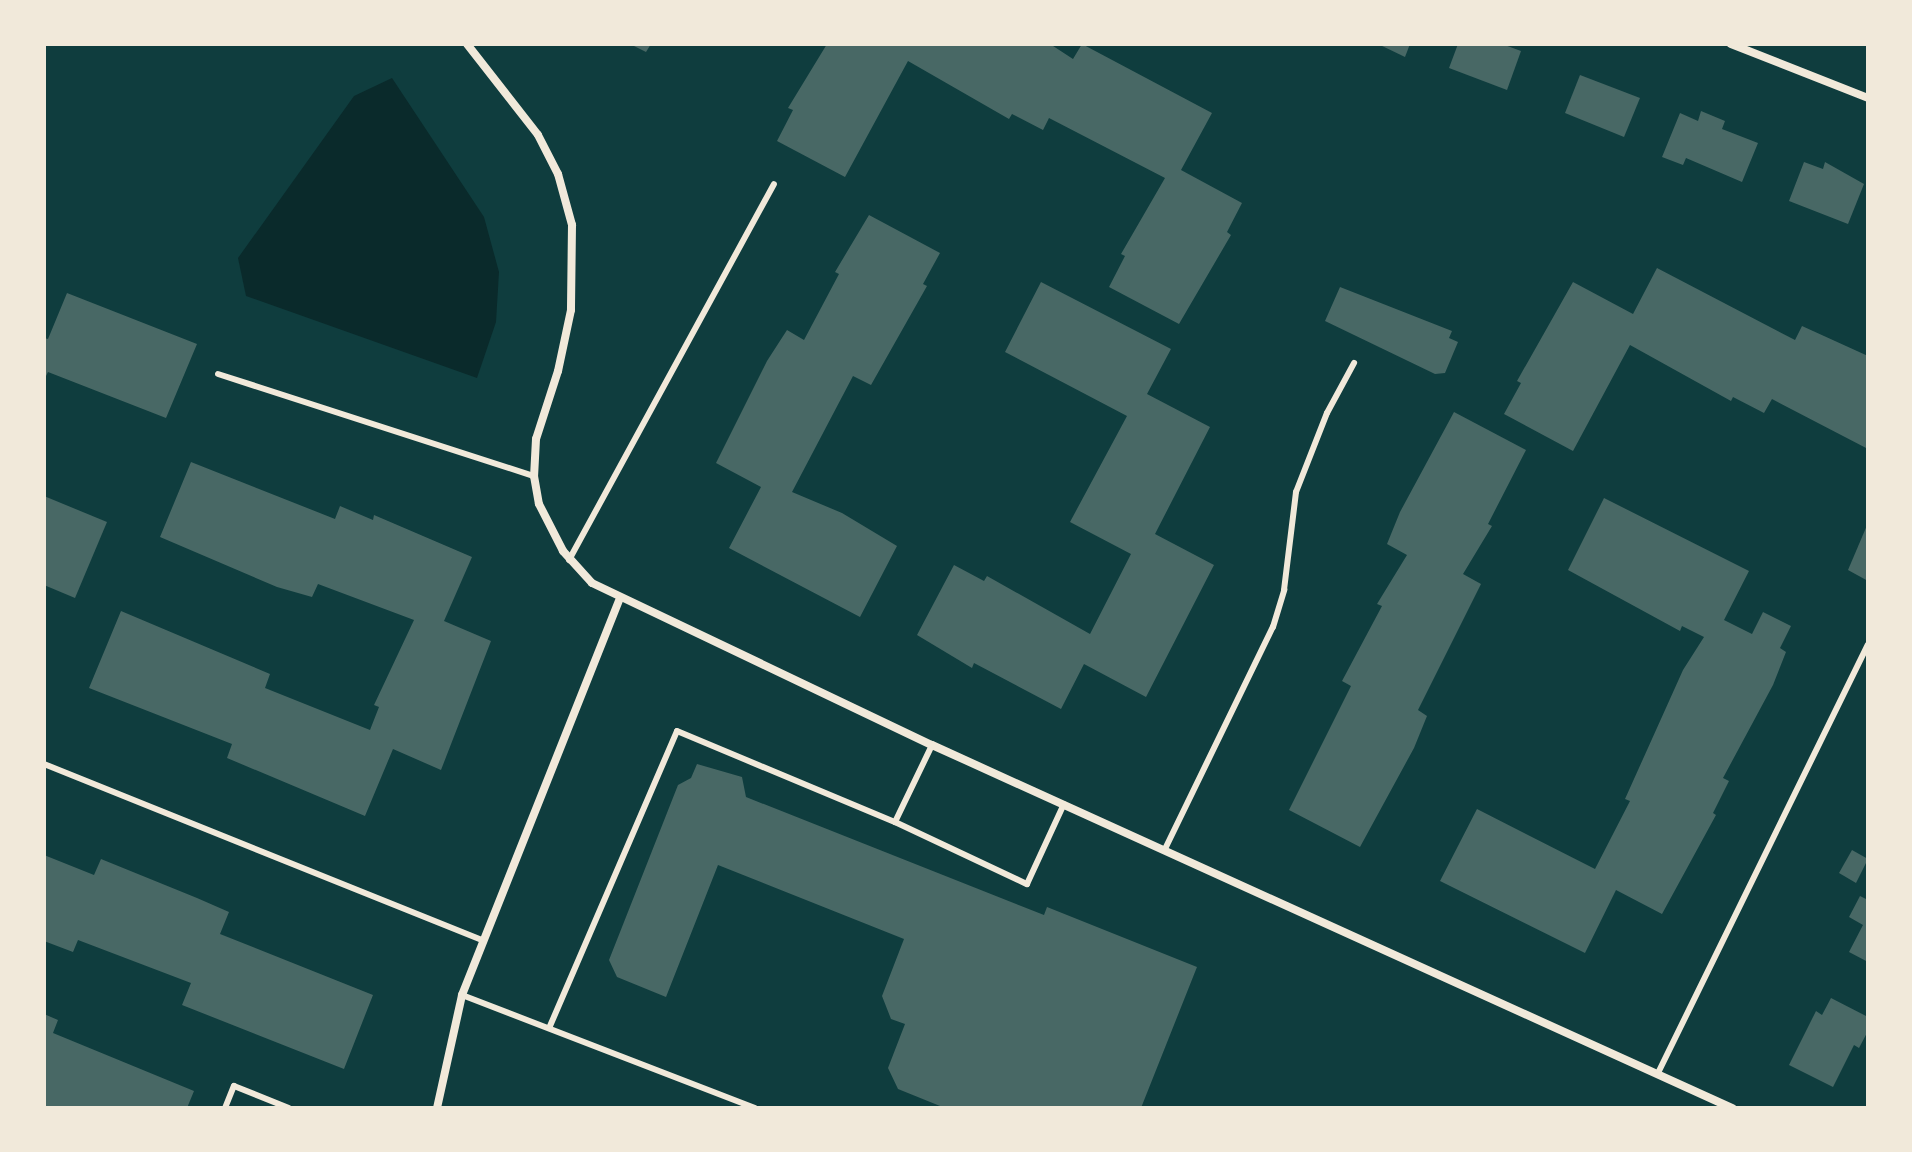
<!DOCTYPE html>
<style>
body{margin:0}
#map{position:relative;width:1912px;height:1152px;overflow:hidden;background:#0f3d3e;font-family:"Asap Condensed",sans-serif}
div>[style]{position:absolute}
.water>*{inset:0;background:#0a2a2b}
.building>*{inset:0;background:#486865}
.service>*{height:6px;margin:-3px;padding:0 3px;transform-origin:3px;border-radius:3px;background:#f1e9da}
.minor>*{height:8px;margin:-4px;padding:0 4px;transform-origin:4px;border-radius:4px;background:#f1e9da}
span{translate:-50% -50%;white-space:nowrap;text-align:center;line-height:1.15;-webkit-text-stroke:8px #f1e9da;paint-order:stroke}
.frame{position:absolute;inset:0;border:46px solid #f1e9da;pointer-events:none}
</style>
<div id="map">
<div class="water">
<i style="clip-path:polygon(392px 78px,484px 217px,499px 272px,496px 322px,477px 378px,246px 296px,238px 258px,354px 96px)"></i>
</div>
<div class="building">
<i style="clip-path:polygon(630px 44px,651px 44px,646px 52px)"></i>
<i style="clip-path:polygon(827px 44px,1050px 44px,1073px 59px,1082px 44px,1212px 113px,1181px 170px,1242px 203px,1227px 232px,1231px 235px,1179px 324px,1109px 287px,1125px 256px,1121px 254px,1165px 178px,1049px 118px,1043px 130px,1012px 114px,1009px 119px,908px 61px,845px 177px,777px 141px,793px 110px,788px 108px)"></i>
<i style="clip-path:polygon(1378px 44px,1410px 44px,1405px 57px)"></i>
<i style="clip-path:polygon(1458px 44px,1502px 44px,1521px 51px,1507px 90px,1449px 68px)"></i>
<i style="clip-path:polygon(1580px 75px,1640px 98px,1624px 137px,1565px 113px)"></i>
<i style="clip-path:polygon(1701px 111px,1725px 121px,1722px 129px,1758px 143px,1742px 182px,1686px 158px,1683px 165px,1662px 157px,1680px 113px,1698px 121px)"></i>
<i style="clip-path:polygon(1804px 162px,1823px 169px,1825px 162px,1864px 184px,1848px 224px,1789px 201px)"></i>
<i style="clip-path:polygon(869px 215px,940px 253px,923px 284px,927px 286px,871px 385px,853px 376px,792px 492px,842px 513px,897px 546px,860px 617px,729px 548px,761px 487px,716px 463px,767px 361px,787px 330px,804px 340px,839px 274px,835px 272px)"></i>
<i style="clip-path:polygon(1657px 268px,1795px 340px,1802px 326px,1868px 356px,1868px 449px,1772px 399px,1764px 413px,1733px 397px,1731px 401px,1630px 345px,1573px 451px,1504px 414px,1521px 383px,1517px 381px,1573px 282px,1633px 314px)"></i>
<i style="clip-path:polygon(1041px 282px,1171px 349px,1147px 394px,1210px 427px,1155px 534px,1214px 565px,1146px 697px,1084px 664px,1061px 709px,974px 663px,972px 668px,917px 635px,954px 565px,984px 581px,987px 576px,1090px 634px,1131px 554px,1070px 522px,1127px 416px,1005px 352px)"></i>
<i style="clip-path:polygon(1340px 287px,1452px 331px,1449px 338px,1458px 342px,1445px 373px,1435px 374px,1325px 321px)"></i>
<i style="clip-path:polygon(67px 293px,197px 344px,166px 418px,48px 372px,44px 380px,44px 338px,48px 339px)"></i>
<i style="clip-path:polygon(1454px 412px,1526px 450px,1488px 524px,1492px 526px,1463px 574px,1481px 584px,1418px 710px,1427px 716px,1414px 748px,1360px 847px,1289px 810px,1351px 686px,1342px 681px,1382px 606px,1377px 604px,1407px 555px,1387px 544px,1400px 512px)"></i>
<i style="clip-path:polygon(191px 462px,335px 519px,340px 506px,373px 520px,374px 515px,472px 557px,444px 621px,491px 641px,441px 770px,393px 749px,365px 816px,227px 758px,232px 744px,89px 688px,121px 611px,270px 674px,265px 688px,370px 730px,379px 707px,374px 705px,414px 620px,318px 584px,312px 597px,277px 587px,160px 537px)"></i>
<i style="clip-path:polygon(44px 496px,107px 522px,75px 598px,44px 585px)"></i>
<i style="clip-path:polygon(1604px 498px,1749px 571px,1724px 620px,1752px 634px,1763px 612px,1791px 626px,1780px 648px,1786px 652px,1773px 685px,1723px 778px,1729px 781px,1713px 813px,1716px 815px,1662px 914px,1616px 890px,1585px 953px,1440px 881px,1477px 809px,1595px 869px,1630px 801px,1625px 799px,1683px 670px,1704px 637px,1682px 626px,1680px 631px,1568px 570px)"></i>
<i style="clip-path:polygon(1868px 523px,1868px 581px,1848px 570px)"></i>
<i style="clip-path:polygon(697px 764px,742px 777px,746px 797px,1044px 915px,1047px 907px,1197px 967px,1141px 1108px,945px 1108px,898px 1089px,888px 1068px,905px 1024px,891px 1019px,882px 996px,904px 939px,718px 865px,666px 997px,617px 977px,609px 960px,678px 785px,691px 778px)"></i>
<i style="clip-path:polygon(1852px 850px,1868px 859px,1856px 883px,1839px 873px)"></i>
<i style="clip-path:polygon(44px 855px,94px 875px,101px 859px,197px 898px,229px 912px,220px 934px,373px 995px,344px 1069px,182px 1005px,191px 983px,78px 940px,73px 952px,44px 941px)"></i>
<i style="clip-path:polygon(1860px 896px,1868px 900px,1868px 962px,1849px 952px,1863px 925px,1849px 917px)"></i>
<i style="clip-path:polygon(1831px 998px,1868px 1017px,1868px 1031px,1859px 1048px,1854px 1045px,1833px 1087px,1789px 1065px,1816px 1011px,1822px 1015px)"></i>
<i style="clip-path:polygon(44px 1014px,58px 1020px,53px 1033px,194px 1091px,187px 1108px,44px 1108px)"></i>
</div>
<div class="service">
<i style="left:218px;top:374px;width:332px;rotate:17.9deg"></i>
<i style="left:569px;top:560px;width:428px;rotate:-61.4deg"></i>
<i style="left:44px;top:764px;width:474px;rotate:21.9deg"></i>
<i style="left:895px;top:822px;width:146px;rotate:25.2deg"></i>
<i style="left:1027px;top:884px;width:88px;rotate:-65.2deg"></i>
<i style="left:1165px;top:849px;width:247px;rotate:-64.1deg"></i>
<i style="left:1273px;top:627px;width:39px;rotate:-73deg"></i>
<i style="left:1284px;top:590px;width:99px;rotate:-83deg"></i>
<i style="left:1296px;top:492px;width:85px;rotate:-68.6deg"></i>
<i style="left:1327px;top:413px;width:57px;rotate:-61.6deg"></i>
<i style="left:462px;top:995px;width:314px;rotate:21.1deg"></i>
<i style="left:550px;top:1026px;width:321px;rotate:-66.7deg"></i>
<i style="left:677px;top:731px;width:236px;rotate:22.7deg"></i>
<i style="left:895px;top:822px;width:85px;rotate:-64.3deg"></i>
<i style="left:1658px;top:1073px;width:477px;rotate:-63.9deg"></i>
<i style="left:225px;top:1108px;width:24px;rotate:-68deg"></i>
<i style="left:234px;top:1086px;width:59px;rotate:21.8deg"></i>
</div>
<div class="minor">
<i style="left:467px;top:44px;width:115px;rotate:52deg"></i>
<i style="left:538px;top:135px;width:44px;rotate:62.9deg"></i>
<i style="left:558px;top:174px;width:53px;rotate:74.6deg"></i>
<i style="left:572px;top:225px;width:85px;rotate:90.7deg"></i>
<i style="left:571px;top:310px;width:62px;rotate:102deg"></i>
<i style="left:558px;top:371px;width:71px;rotate:107.9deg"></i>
<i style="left:536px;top:439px;width:37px;rotate:93deg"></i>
<i style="left:534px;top:476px;width:28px;rotate:80deg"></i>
<i style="left:539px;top:504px;width:53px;rotate:62.9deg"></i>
<i style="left:563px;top:551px;width:43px;rotate:47.8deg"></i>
<i style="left:592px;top:583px;width:377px;rotate:25.5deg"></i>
<i style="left:932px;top:745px;width:879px;rotate:24.41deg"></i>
<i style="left:1731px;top:44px;width:147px;rotate:21.5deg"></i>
<i style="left:437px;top:1108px;width:116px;rotate:-77.5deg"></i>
<i style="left:462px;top:995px;width:425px;rotate:-68.3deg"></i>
</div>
<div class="frame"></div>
</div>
